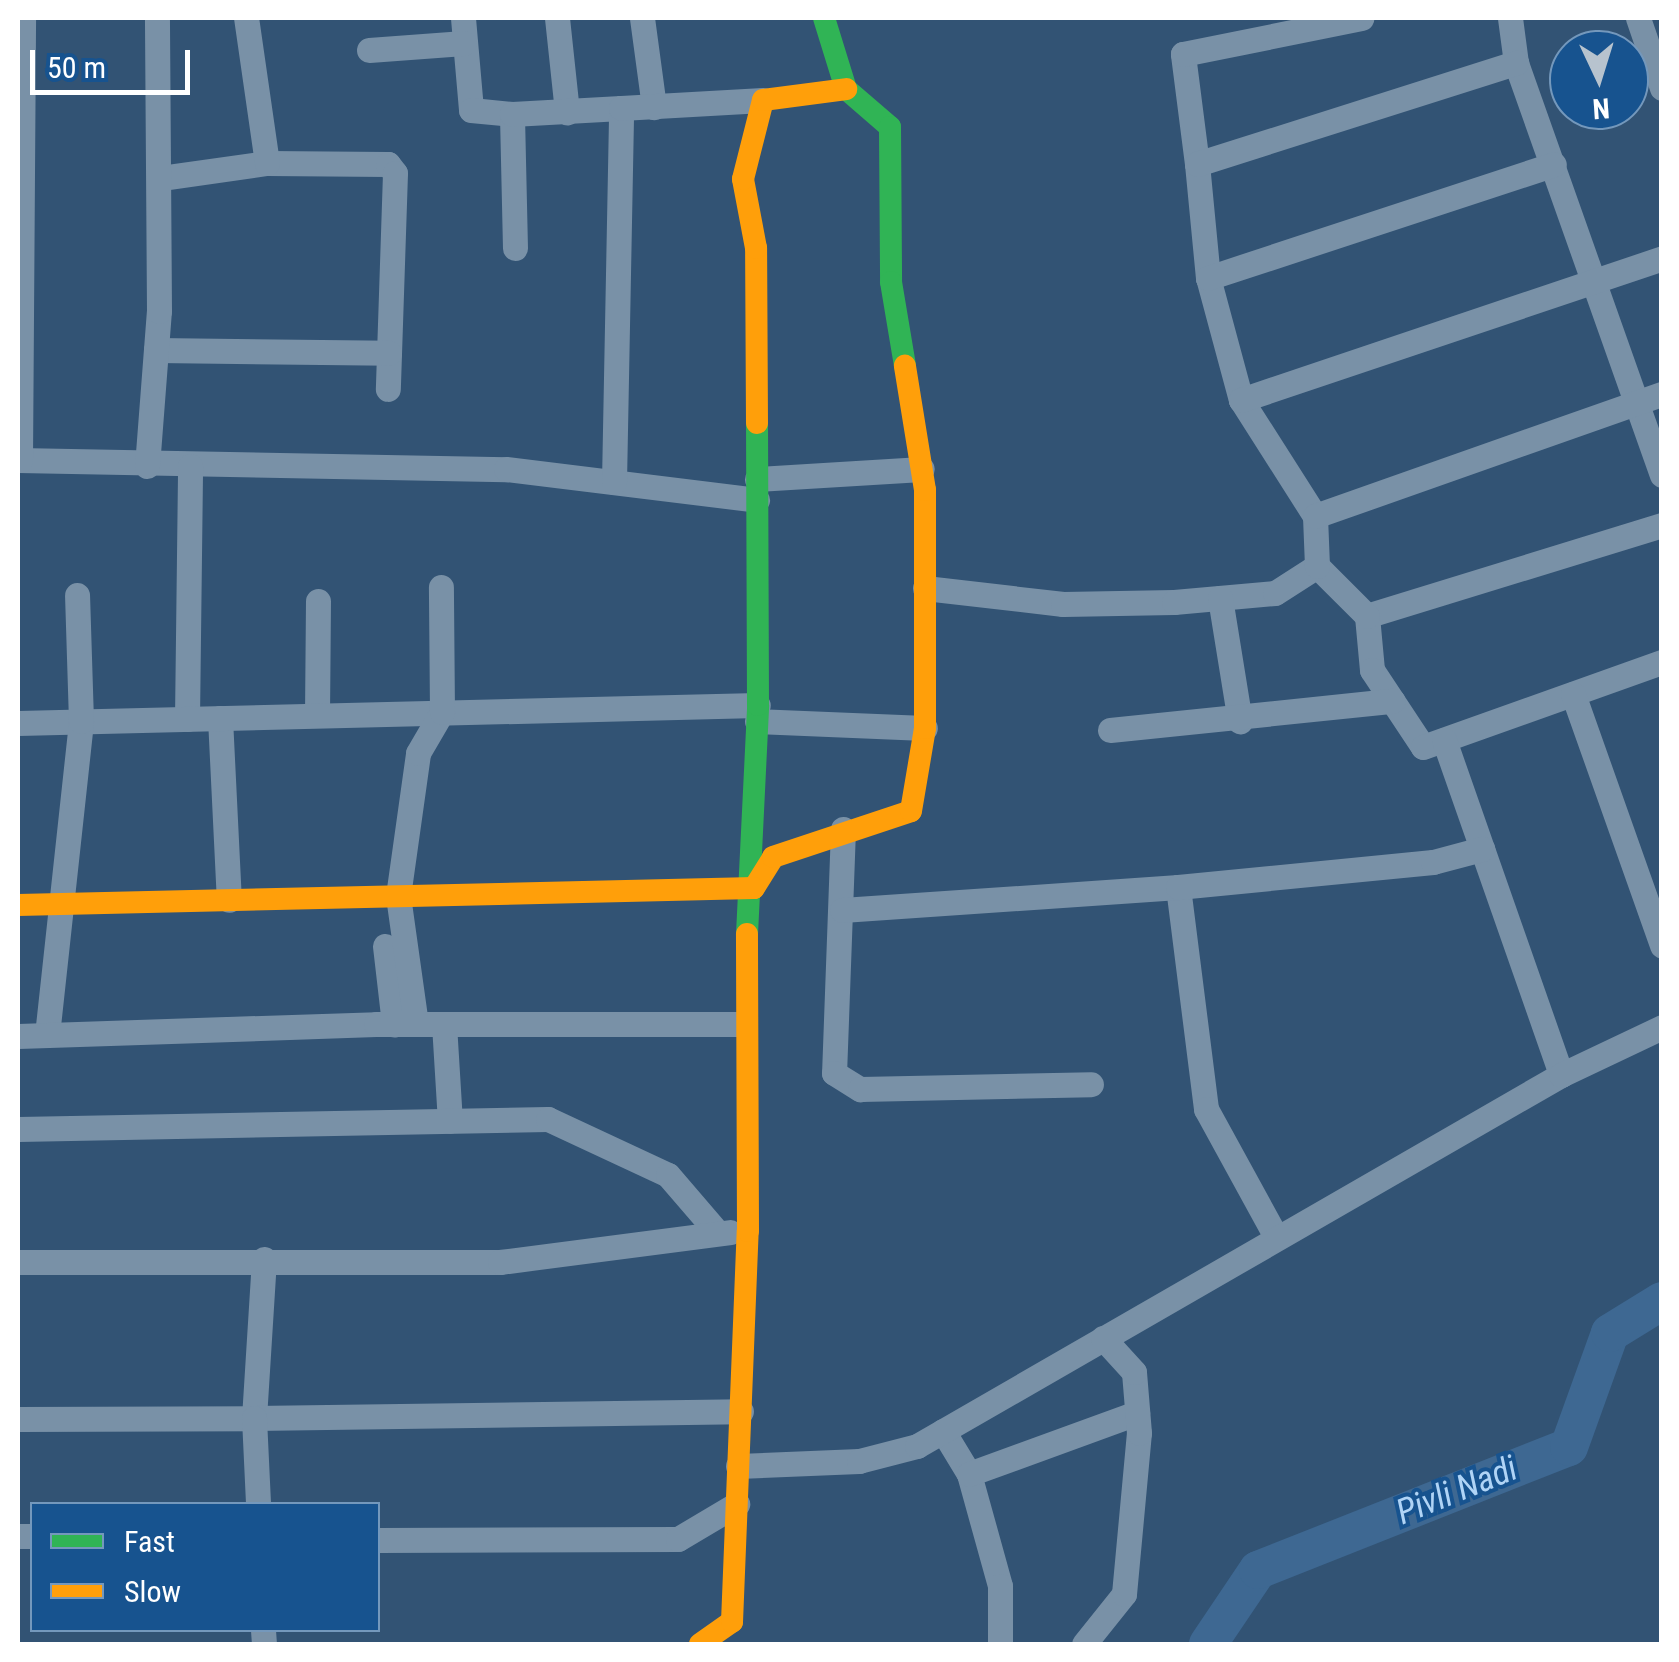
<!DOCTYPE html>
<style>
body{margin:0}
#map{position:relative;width:1679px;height:1662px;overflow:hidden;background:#325374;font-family:"Roboto Condensed",sans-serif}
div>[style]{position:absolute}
.river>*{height:38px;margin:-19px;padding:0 19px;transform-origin:19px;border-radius:19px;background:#3e6892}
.street>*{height:25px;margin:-12.5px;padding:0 12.5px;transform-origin:12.5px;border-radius:12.5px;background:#7991a7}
.fast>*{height:22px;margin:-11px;padding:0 11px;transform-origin:11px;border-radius:11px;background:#30b455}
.slow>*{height:22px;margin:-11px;padding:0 11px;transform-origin:11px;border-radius:11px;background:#ff9f0a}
span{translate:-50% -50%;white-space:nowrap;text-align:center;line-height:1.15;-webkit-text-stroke:8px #17538f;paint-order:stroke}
.water-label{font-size:35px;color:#b0d4f6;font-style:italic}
.frame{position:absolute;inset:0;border:20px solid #fff;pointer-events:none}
.legend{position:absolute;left:30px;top:1502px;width:350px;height:130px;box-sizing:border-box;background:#17538f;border:2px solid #7498bc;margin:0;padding:12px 18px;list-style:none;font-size:30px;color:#fff}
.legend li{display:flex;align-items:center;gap:20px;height:50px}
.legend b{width:50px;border:2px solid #7498bc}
.north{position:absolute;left:1549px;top:30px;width:100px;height:100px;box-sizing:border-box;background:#17538f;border:2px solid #7498bc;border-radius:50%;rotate:176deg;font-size:28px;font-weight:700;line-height:40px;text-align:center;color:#fff}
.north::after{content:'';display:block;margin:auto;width:35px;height:45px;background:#b7c3ce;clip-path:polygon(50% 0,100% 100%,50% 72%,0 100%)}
.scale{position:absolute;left:30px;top:50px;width:160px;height:45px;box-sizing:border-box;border:5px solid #fff;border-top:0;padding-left:12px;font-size:30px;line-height:35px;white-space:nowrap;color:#fff;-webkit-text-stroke:8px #17538f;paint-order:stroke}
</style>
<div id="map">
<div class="river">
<i style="left:1208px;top:1644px;width:89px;rotate:-56deg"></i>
<i style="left:1258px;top:1570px;width:334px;rotate:-21.6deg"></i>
<i style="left:1569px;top:1447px;width:121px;rotate:-70.2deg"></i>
<i style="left:1610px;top:1333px;width:61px;rotate:-31.6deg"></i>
</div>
<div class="street">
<i style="left:463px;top:18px;width:92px;rotate:85deg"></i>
<i style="left:471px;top:110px;width:41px;rotate:5.6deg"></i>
<i style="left:557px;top:18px;width:95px;rotate:83.9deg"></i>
<i style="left:642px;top:18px;width:90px;rotate:82.3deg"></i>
<i style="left:1510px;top:18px;width:45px;rotate:82.4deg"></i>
<i style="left:1516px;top:63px;width:437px;rotate:70.5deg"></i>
<i style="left:1638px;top:18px;width:74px;rotate:71.1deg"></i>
<i style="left:369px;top:50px;width:95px;rotate:-4.2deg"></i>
<i style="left:267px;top:163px;width:121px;rotate:0.5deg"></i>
<i style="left:388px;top:164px;width:11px;rotate:52deg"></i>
<i style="left:395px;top:173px;width:216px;rotate:91.9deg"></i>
<i style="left:1197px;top:164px;width:111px;rotate:-97.3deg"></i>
<i style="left:1183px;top:54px;width:182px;rotate:-11.4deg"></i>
<i style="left:161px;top:178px;width:107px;rotate:-8.1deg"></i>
<i style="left:267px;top:163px;width:147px;rotate:-98.2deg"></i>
<i style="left:515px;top:248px;width:134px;rotate:-91.3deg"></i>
<i style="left:512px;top:114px;width:109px;rotate:-3.2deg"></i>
<i style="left:1208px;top:278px;width:115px;rotate:-95.5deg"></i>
<i style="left:1197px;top:164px;width:335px;rotate:-17.6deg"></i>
<i style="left:156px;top:350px;width:233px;rotate:0.7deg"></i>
<i style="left:1241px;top:400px;width:126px;rotate:-105.1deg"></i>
<i style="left:1208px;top:278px;width:364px;rotate:-18.2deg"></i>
<i style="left:18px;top:460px;width:488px;rotate:1.1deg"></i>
<i style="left:506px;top:469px;width:253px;rotate:7deg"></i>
<i style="left:20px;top:460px;width:442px;rotate:-89.6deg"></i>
<i style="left:147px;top:466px;width:155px;rotate:-85.6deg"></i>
<i style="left:159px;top:311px;width:293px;rotate:-90.4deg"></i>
<i style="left:757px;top:479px;width:165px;rotate:-3.5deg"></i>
<i style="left:614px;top:482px;width:374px;rotate:-88.9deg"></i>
<i style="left:621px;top:108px;width:142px;rotate:-3.2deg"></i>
<i style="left:1315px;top:516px;width:138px;rotate:-122.5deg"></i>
<i style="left:1241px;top:400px;width:444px;rotate:-18.6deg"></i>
<i style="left:1662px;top:525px;width:309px;rotate:162.9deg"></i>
<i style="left:1367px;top:616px;width:54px;rotate:84.7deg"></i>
<i style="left:1372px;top:670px;width:92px;rotate:56.5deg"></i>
<i style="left:1423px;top:747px;width:254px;rotate:-19.6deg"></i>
<i style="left:925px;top:588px;width:139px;rotate:6.6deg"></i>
<i style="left:1063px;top:604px;width:111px;rotate:-1deg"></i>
<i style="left:1174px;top:602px;width:101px;rotate:-5.1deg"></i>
<i style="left:1275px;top:593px;width:50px;rotate:-32.7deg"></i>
<i style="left:1220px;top:598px;width:125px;rotate:80.8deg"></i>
<i style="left:1367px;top:616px;width:71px;rotate:-135deg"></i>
<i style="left:1317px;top:566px;width:50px;rotate:-92.3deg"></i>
<i style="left:1315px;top:516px;width:368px;rotate:-19.4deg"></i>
<i style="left:1573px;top:694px;width:267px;rotate:70.5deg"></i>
<i style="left:317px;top:715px;width:114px;rotate:-89.5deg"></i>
<i style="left:220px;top:718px;width:182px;rotate:87.2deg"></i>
<i style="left:187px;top:719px;width:253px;rotate:-89.3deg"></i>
<i style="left:757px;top:721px;width:168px;rotate:2.4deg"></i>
<i style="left:18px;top:723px;width:740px;rotate:-1.39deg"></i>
<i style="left:1110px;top:730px;width:284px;rotate:-5.9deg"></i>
<i style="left:1444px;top:740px;width:355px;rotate:70.7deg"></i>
<i style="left:843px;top:829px;width:244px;rotate:92.1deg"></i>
<i style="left:834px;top:1073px;width:31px;rotate:32deg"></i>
<i style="left:860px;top:1089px;width:231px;rotate:-1.2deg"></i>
<i style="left:1178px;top:887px;width:224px;rotate:82.8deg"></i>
<i style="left:1206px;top:1109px;width:146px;rotate:61.3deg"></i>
<i style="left:842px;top:910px;width:337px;rotate:-3.9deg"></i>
<i style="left:1178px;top:887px;width:256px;rotate:-5.6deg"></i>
<i style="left:1433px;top:862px;width:51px;rotate:-14.9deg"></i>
<i style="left:385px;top:946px;width:79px;rotate:83.4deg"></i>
<i style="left:416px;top:1024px;width:129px;rotate:-98deg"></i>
<i style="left:398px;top:896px;width:144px;rotate:-82deg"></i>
<i style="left:418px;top:753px;width:48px;rotate:-59.7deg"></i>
<i style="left:442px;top:712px;width:125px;rotate:-90.5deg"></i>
<i style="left:444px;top:1024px;width:97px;rotate:86.5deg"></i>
<i style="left:47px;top:1035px;width:316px;rotate:-83.8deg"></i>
<i style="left:81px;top:721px;width:126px;rotate:-91.8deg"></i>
<i style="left:18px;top:1036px;width:358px;rotate:-1.9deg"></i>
<i style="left:376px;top:1024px;width:366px"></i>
<i style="left:18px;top:1129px;width:530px;rotate:-1.08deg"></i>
<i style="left:548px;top:1119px;width:132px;rotate:25deg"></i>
<i style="left:668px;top:1175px;width:75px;rotate:49.3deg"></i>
<i style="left:264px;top:1259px;width:159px;rotate:93.6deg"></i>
<i style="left:254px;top:1418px;width:487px;rotate:-0.8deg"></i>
<i style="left:18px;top:1262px;width:482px"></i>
<i style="left:500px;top:1262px;width:232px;rotate:-7.4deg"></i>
<i style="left:18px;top:1419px;width:236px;rotate:-0.2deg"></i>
<i style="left:254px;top:1418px;width:86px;rotate:87.3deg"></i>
<i style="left:943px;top:1431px;width:50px;rotate:58.8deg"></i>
<i style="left:969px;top:1474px;width:116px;rotate:74.5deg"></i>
<i style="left:1000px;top:1586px;width:58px;rotate:90deg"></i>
<i style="left:738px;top:1466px;width:121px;rotate:-2.4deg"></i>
<i style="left:859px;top:1461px;width:60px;rotate:-14.5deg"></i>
<i style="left:917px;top:1446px;width:743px;rotate:-29.95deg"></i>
<i style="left:1561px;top:1075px;width:112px;rotate:-25.4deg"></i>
<i style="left:969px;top:1474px;width:179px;rotate:-20deg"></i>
<i style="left:18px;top:1536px;width:14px"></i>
<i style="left:378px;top:1540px;width:300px;rotate:-0.2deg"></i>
<i style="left:678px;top:1539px;width:69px;rotate:-30.7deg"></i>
<i style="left:263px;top:1630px;width:14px;rotate:86deg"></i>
<i style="left:1084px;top:1644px;width:64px;rotate:-51.3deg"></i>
<i style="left:1124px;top:1594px;width:162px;rotate:-84.7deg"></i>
<i style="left:1139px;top:1433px;width:61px;rotate:-94.7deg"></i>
<i style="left:1134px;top:1372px;width:46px;rotate:-132.4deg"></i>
</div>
<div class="fast">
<i style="left:824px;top:18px;width:74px;rotate:72.8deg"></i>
<i style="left:846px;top:89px;width:58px;rotate:40.8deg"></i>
<i style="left:890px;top:127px;width:155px;rotate:89.6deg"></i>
<i style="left:891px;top:282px;width:85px;rotate:80.5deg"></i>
<i style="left:747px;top:934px;width:229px;rotate:-87.2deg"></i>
<i style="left:758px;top:705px;width:282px;rotate:-90.2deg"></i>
</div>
<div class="slow">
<i style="left:757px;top:423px;width:175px;rotate:-90.3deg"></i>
<i style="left:756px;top:248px;width:70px;rotate:-100.7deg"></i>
<i style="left:743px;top:179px;width:81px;rotate:-75.8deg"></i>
<i style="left:763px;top:100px;width:84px;rotate:-7.5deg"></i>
<i style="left:754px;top:888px;width:36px;rotate:-58deg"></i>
<i style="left:773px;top:857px;width:145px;rotate:-18.4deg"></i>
<i style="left:911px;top:811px;width:84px;rotate:-80.4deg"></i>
<i style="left:925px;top:728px;width:238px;rotate:-90deg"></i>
<i style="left:925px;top:490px;width:126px;rotate:-99.2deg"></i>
<i style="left:18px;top:905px;width:736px;rotate:-1.32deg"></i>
<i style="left:700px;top:1644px;width:39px;rotate:-35deg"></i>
<i style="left:732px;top:1622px;width:391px;rotate:-87.7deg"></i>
<i style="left:748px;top:1231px;width:297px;rotate:-90.2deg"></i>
</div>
<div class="water-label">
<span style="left:1457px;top:1491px;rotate:-22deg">Pivli Nadi</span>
</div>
<div class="frame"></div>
<ul class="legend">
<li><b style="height:12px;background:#30b455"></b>Fast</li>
<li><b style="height:12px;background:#ff9f0a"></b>Slow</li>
</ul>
<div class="north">N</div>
<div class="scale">50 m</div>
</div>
